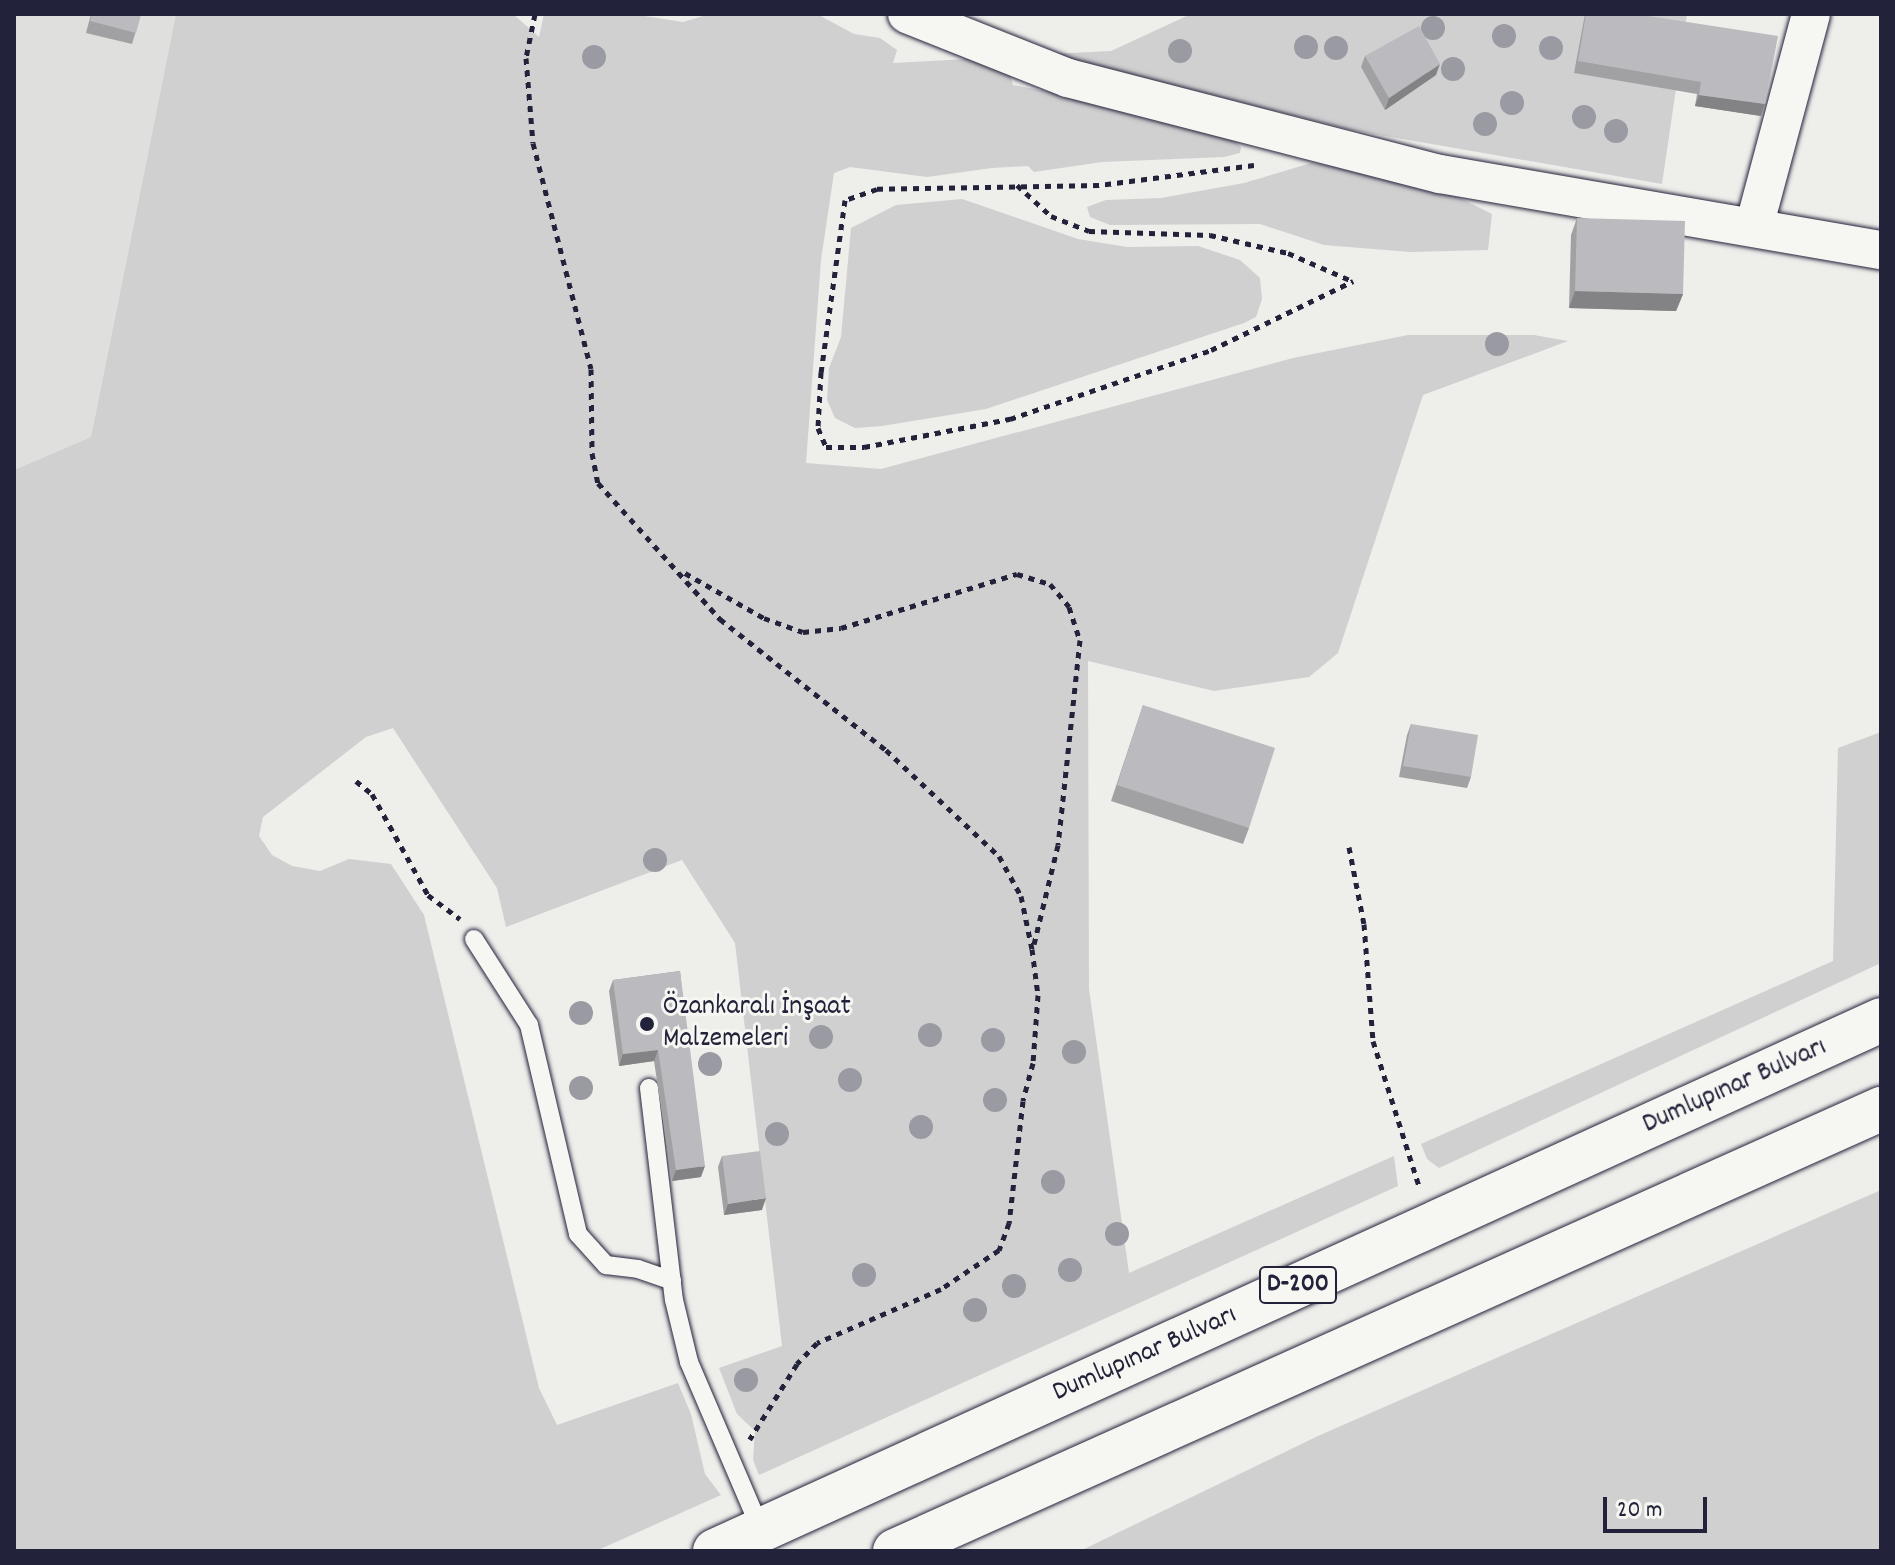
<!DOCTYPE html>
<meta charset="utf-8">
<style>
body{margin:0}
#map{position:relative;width:1895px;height:1565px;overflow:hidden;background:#eeeeeb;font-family:Dekko,sans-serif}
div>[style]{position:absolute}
.built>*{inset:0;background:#dfdfde}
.green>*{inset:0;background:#d0d0d1}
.path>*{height:5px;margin-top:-2.5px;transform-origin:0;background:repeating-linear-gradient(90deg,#22223b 0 6px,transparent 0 12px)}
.roads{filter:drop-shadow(0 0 2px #22223b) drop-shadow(0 0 2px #22223b)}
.service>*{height:18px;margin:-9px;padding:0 9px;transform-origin:9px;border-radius:9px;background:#f6f6f2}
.minor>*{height:38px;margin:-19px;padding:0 19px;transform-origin:19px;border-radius:19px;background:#f6f6f2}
.trunk>*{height:44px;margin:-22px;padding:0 22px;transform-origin:22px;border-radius:22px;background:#f6f6f2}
.trees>*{width:24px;height:24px;margin:-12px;border-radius:50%;background:#9a9aa3}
.wall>*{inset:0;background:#a1a1a4}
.shaded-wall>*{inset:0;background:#838386}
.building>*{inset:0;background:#bbbbbf}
.dots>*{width:22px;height:22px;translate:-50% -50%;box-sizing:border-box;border:4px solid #f6f6f2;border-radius:50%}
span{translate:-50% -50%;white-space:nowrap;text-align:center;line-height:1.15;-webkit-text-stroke:6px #f6f6f2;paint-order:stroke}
.shield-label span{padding:2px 6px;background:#f6f6f2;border:2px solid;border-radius:6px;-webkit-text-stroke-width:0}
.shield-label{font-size:26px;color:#22223b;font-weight:700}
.poi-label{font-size:28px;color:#22223b}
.left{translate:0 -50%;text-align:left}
.street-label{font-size:28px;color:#22223b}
.frame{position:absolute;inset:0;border:16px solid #22223b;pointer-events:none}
.scale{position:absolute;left:1603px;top:1497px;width:104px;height:36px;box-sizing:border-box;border:4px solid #22223b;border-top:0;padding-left:10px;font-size:24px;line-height:28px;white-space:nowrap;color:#22223b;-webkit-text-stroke:6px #f6f6f2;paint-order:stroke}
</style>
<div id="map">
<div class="built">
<i style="clip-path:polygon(14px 14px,176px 14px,91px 437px,14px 470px)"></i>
</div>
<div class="green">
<i style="clip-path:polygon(176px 14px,513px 14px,539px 37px,544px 14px,632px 14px,683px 22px,710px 14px,817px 14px,854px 34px,880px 38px,897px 50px,893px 63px,1005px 57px,1013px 85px,1087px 99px,1234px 140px,1241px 147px,1240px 153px,1224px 157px,1102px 162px,1034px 172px,1028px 166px,992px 168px,927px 177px,850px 167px,834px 173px,821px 260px,806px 463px,881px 469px,1293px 358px,1408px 335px,1534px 335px,1568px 341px,1423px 395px,1338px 653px,1309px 677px,1214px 691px,1088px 661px,1089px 989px,1129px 1273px,1394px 1156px,1398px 1186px,759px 1475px,753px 1460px,755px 1431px,737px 1414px,719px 1368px,782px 1346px,735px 943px,682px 860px,506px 927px,497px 888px,393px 728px,366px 737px,263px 817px,259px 836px,272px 855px,292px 866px,320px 871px,349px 859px,391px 864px,424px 915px,539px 1388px,557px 1425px,678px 1383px,691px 1414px,705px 1474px,721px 1495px,596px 1551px,14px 1551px,14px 470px,91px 437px)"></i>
<i style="clip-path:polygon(1191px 14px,1687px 14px,1662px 184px,1351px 130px,1050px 54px,1111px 51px)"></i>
<i style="clip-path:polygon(1311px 163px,1359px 169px,1460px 198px,1492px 214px,1488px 250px,1410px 252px,1324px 245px,1260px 224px,1110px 225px,1090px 217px,1087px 207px,1106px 200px,1161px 198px,1244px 183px)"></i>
<i style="clip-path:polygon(962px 199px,1078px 239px,1127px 247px,1198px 246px,1240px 260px,1260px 278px,1262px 299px,1256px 317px,1244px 323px,986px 409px,882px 426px,855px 428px,835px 418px,827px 400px,829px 368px,841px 337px,851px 228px,896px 205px)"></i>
<i style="clip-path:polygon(1881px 732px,1881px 963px,1439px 1168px,1427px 1159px,1421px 1144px,1833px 961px,1838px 748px)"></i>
<i style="clip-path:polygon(1881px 1190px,1881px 1551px,1080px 1551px,1318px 1436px)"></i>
</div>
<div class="path">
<i style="left:535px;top:14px;width:45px;rotate:101.6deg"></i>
<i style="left:526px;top:58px;width:85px;rotate:85.3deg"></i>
<i style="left:533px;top:143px;width:233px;rotate:75.6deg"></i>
<i style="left:591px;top:369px;width:84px;rotate:89.3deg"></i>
<i style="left:592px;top:453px;width:31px;rotate:79deg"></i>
<i style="left:598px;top:483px;width:183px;rotate:48.1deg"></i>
<i style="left:720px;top:619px;width:211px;rotate:38.3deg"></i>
<i style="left:886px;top:750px;width:155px;rotate:43.2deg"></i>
<i style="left:999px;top:856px;width:46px;rotate:61.2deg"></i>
<i style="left:1021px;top:896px;width:54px;rotate:78.3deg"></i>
<i style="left:1032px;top:949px;width:46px;rotate:82.6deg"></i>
<i style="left:1038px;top:995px;width:68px;rotate:94.2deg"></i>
<i style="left:1033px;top:1063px;width:39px;rotate:105deg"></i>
<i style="left:1023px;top:1101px;width:123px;rotate:96.5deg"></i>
<i style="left:1009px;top:1223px;width:29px;rotate:110deg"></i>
<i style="left:999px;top:1250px;width:70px;rotate:146.1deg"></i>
<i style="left:941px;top:1289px;width:135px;rotate:156.5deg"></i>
<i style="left:817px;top:1343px;width:29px;rotate:134deg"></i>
<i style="left:797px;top:1364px;width:89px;rotate:122.1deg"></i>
<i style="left:1254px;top:165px;width:156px;rotate:172.6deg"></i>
<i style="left:1099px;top:185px;width:222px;rotate:179deg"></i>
<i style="left:877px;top:189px;width:34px;rotate:161deg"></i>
<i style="left:845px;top:200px;width:174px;rotate:97.9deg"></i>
<i style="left:821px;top:372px;width:56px;rotate:93.1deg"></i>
<i style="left:818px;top:428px;width:21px;rotate:67deg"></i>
<i style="left:826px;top:447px;width:38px"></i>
<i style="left:864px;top:447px;width:149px;rotate:-10.9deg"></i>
<i style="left:1010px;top:419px;width:213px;rotate:-18.9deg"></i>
<i style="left:1211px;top:350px;width:158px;rotate:-25.9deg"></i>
<i style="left:1017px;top:185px;width:46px;rotate:42.4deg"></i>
<i style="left:1051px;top:216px;width:41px;rotate:21.5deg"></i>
<i style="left:1089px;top:231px;width:121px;rotate:1.9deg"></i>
<i style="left:1210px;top:235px;width:80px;rotate:13deg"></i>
<i style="left:1288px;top:253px;width:70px;rotate:23.6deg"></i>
<i style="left:685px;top:573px;width:91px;rotate:29.7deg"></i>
<i style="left:764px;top:618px;width:41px;rotate:19.7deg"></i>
<i style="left:803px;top:632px;width:38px;rotate:-6deg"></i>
<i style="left:841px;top:628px;width:184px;rotate:-17.1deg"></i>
<i style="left:1017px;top:574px;width:34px;rotate:17deg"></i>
<i style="left:1050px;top:584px;width:30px;rotate:50deg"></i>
<i style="left:1069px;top:607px;width:35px;rotate:72deg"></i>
<i style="left:1080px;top:640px;width:206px;rotate:96.1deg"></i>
<i style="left:1058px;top:845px;width:102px;rotate:103.6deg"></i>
<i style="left:356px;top:781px;width:21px;rotate:39deg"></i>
<i style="left:372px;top:794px;width:115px;rotate:61deg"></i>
<i style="left:428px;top:895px;width:40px;rotate:37deg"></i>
<i style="left:1349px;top:847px;width:78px;rotate:79deg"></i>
<i style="left:1364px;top:924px;width:117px;rotate:85.6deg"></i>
<i style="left:1373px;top:1041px;width:155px;rotate:72.4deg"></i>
</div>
<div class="roads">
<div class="service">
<i style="left:474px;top:939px;width:102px;rotate:57.4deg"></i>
<i style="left:529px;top:1025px;width:215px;rotate:76.8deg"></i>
<i style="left:578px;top:1234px;width:42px;rotate:47.9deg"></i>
<i style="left:606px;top:1265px;width:32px;rotate:7deg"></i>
<i style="left:638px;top:1269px;width:36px;rotate:19deg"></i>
<i style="left:649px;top:1088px;width:213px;rotate:83.3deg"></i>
<i style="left:674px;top:1300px;width:64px;rotate:76.4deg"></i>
<i style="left:689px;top:1362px;width:183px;rotate:66.8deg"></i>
</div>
<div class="minor">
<i style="left:907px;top:14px;width:173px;rotate:21.7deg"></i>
<i style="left:1068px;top:78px;width:384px;rotate:14.5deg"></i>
<i style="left:1440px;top:174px;width:448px;rotate:9.8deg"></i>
<i style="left:1754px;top:227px;width:220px;rotate:-75deg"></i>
</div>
<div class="trunk">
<i style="left:715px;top:1551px;width:1281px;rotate:-24.48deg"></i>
<i style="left:895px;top:1551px;width:1081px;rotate:-24.15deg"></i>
</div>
</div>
<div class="trees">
<i style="left:1433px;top:28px"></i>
<i style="left:1504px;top:36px"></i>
<i style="left:1306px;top:47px"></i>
<i style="left:1336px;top:48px"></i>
<i style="left:1551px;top:48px"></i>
<i style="left:1180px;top:51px"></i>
<i style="left:594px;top:57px"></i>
<i style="left:1453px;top:69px"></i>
<i style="left:1512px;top:103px"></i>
<i style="left:1584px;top:117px"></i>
<i style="left:1485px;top:124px"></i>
<i style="left:1616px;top:131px"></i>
<i style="left:1497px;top:344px"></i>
<i style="left:655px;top:860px"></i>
<i style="left:581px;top:1013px"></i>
<i style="left:930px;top:1035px"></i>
<i style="left:821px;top:1037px"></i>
<i style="left:993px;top:1040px"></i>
<i style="left:1074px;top:1052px"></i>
<i style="left:710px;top:1064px"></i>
<i style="left:850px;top:1080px"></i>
<i style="left:581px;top:1088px"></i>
<i style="left:995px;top:1100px"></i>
<i style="left:921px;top:1127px"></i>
<i style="left:777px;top:1134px"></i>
<i style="left:1053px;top:1182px"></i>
<i style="left:1117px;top:1234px"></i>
<i style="left:1070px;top:1270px"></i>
<i style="left:864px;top:1275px"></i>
<i style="left:1014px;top:1286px"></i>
<i style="left:975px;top:1310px"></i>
<i style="left:746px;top:1380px"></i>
</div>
<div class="wall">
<i style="clip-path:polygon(91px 14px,141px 14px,132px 44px,86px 33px)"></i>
<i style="clip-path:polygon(1585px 14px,1635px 14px,1765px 104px,1761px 116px,1695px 106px,1697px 94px,1574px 73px)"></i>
<i style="clip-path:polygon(1365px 56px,1436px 75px,1385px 110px,1361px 67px)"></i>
<i style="clip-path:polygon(1577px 218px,1683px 294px,1676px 311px,1569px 308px,1571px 235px)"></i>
<i style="clip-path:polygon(1143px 705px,1249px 828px,1243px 844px,1111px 801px)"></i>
<i style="clip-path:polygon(1411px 724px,1471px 777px,1467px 788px,1399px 777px,1407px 735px)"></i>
<i style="clip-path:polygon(680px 971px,701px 1177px,672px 1181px,654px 1061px,619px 1066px,609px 991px,613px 980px)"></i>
<i style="clip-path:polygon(722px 1156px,762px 1210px,724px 1215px,718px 1167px)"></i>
</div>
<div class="shaded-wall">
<i style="clip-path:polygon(1440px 64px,1436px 75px,1385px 110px,1389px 98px)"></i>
<i style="clip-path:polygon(1699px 95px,1765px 104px,1761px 116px,1695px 106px)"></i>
<i style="clip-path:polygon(1575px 291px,1683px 294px,1676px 311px,1569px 308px)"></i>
<i style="clip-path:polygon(658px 1050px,654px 1061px,619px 1066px,623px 1054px)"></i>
<i style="clip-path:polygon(705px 1166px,701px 1177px,672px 1181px,676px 1170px)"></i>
<i style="clip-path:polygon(766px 1198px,762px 1210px,724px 1215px,728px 1204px)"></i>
</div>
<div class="building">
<i style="clip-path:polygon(92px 14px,141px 14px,136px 33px,90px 21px)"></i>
<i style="clip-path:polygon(1586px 14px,1635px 14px,1778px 36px,1765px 104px,1699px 95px,1701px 82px,1578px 61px)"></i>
<i style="clip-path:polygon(1419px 26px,1440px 64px,1389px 98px,1365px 56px)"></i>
<i style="clip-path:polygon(1577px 218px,1685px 221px,1683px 294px,1575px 291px)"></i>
<i style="clip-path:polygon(1143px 705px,1275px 748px,1249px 828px,1117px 785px)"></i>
<i style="clip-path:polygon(1411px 724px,1478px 735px,1471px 777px,1403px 766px)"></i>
<i style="clip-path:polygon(680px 971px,705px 1166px,676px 1170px,658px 1050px,623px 1054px,613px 980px)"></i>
<i style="clip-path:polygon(760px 1151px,766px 1198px,728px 1204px,722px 1156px)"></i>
</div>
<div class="dots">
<i style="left:647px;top:1024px;background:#22223b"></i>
</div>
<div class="shield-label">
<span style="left:1298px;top:1285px">D-200</span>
</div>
<div class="poi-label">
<span class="left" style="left:663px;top:1024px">Özankaralı İnşaat<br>Malzemeleri</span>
</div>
<div class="street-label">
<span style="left:1735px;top:1087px;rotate:-24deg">Dumlupınar Bulvarı</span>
<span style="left:1145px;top:1355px;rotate:-24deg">Dumlupınar Bulvarı</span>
</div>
<div class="frame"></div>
<div class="scale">20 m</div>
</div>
